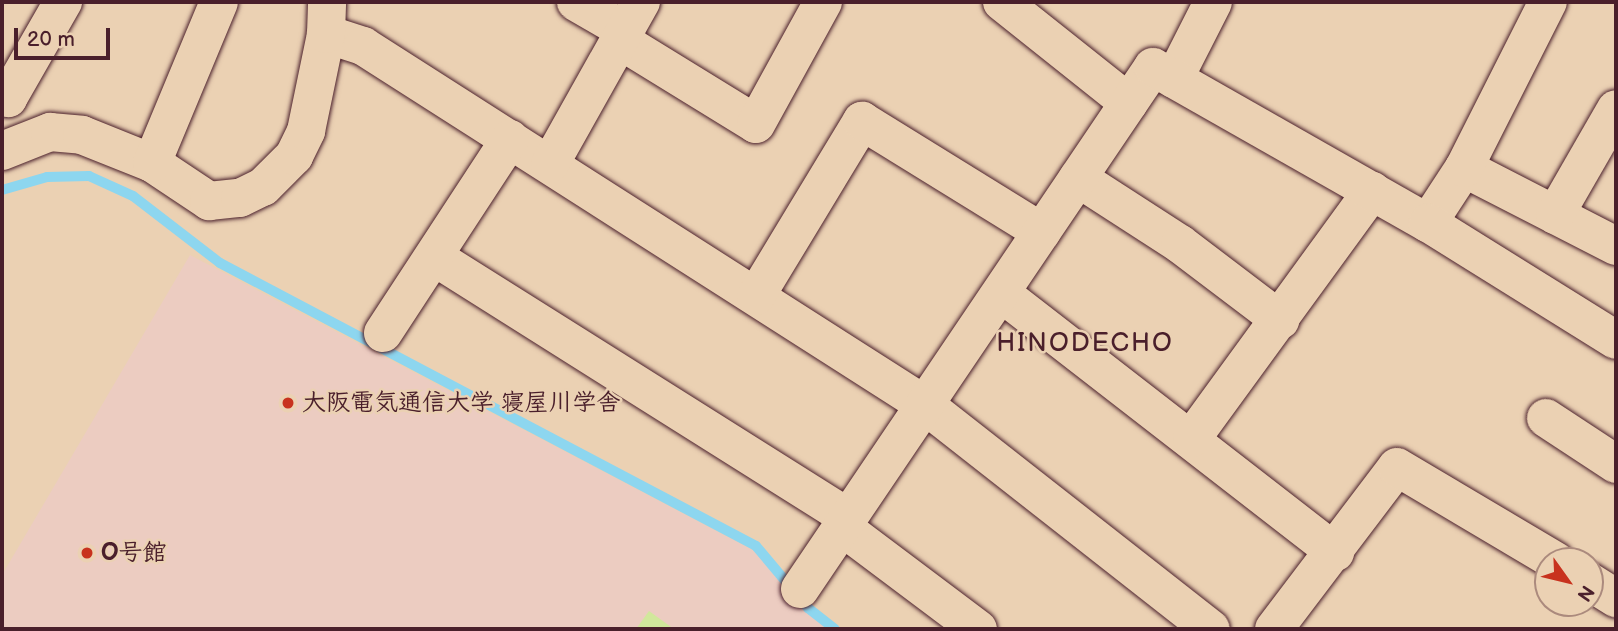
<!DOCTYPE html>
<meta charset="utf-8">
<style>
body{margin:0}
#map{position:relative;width:1618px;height:631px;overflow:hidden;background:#ebd1b3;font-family:"Balsamiq Sans","Klee One",sans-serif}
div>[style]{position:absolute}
.built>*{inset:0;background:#ecccc1}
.green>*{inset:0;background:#d1e79c}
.stream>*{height:10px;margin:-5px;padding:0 5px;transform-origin:5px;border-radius:5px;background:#8dd6ef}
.roads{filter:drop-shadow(0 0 2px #4a1f2b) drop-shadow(0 0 2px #4a1f2b)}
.minor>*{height:38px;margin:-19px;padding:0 19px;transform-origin:19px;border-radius:19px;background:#ebd1b3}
.dots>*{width:19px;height:19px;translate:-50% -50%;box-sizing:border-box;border:4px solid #ebd1b3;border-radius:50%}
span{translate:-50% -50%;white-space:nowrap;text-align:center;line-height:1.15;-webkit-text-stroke:5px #ebd1b3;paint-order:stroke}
.poi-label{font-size:24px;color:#4a1f2b;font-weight:700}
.left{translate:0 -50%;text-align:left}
.neighbourhood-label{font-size:26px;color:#4a1f2b;letter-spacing:2px}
.frame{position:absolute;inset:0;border:4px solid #4a1f2b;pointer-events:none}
.north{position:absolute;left:1534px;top:547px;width:70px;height:70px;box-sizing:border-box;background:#ebd1b3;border:2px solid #ab8a7d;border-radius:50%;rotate:124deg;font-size:19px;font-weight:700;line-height:28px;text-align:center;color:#4a1f2b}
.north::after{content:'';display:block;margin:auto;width:24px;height:32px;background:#c8321e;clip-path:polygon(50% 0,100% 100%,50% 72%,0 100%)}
.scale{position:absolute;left:14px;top:28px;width:96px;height:32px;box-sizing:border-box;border:4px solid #4a1f2b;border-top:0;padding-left:9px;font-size:21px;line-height:24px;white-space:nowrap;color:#4a1f2b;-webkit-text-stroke:5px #ebd1b3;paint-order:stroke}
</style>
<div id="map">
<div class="built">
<i style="clip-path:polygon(190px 255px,755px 551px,802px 609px,828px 629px,2px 629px,2px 575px)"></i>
</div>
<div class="green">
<i style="clip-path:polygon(649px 611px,674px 629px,636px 629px)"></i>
</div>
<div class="stream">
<i style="left:2px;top:190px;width:47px;rotate:-16.1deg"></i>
<i style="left:47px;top:177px;width:42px;rotate:-1.4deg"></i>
<i style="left:89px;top:176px;width:48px;rotate:24.4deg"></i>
<i style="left:133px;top:196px;width:110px;rotate:37.6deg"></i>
<i style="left:220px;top:263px;width:606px;rotate:27.83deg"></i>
<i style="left:756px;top:546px;width:81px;rotate:50deg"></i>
<i style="left:808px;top:608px;width:34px;rotate:38deg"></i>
</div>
<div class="roads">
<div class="minor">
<i style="left:576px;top:2px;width:58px;rotate:30.1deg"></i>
<i style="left:1002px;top:2px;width:162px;rotate:38.5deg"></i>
<i style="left:326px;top:34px;width:39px;rotate:18deg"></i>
<i style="left:363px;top:46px;width:667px;rotate:32.57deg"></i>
<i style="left:925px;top:405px;width:363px;rotate:38.1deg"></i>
<i style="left:621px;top:41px;width:158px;rotate:31.6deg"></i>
<i style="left:756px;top:124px;width:139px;rotate:-61.2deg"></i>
<i style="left:1174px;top:79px;width:86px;rotate:-63.1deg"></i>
<i style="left:2px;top:95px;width:7px;rotate:27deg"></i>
<i style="left:8px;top:98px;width:111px;rotate:-60.2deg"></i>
<i style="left:2px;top:151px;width:52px;rotate:-21.6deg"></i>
<i style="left:50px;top:132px;width:32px;rotate:5deg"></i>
<i style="left:82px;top:135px;width:75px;rotate:21.8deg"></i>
<i style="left:152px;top:163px;width:69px;rotate:33.7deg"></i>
<i style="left:209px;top:201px;width:31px;rotate:-6deg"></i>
<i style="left:240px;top:198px;width:25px;rotate:-26deg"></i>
<i style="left:263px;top:187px;width:44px;rotate:-45deg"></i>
<i style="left:294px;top:156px;width:28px;rotate:-64deg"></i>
<i style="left:306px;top:131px;width:99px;rotate:-78.3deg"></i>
<i style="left:326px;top:34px;width:32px;rotate:-88deg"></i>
<i style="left:152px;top:163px;width:174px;rotate:-67.4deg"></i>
<i style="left:550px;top:164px;width:186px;rotate:-60.7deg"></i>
<i style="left:1464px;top:168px;width:171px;rotate:27.2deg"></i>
<i style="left:1078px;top:178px;width:121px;rotate:32.9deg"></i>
<i style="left:1180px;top:244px;width:126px;rotate:37.2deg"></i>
<i style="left:1555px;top:215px;width:122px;rotate:-60.1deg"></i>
<i style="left:1428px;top:223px;width:66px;rotate:-56.8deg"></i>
<i style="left:1464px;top:168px;width:186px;rotate:-63.2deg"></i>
<i style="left:436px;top:258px;width:487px;rotate:32.2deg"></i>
<i style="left:1001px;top:293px;width:423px;rotate:37.8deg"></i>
<i style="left:756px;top:296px;width:205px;rotate:-58.8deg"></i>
<i style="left:862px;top:121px;width:211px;rotate:31.7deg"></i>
<i style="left:383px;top:333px;width:232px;rotate:-56.8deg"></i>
<i style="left:1546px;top:418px;width:84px;rotate:33.3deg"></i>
<i style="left:1192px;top:438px;width:306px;rotate:-53.9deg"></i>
<i style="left:842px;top:527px;width:170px;rotate:36.9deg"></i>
<i style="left:1590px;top:582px;width:31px;rotate:32deg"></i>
<i style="left:800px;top:589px;width:630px;rotate:-55.93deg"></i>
<i style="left:1153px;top:67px;width:316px;rotate:29.6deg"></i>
<i style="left:1428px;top:223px;width:221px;rotate:31.9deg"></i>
<i style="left:1274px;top:629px;width:203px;rotate:-52.8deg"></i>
<i style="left:1397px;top:467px;width:184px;rotate:30.7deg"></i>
</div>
</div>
<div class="dots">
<i style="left:288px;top:403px;background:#c8321e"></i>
<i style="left:87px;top:553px;background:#c8321e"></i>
</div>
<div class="poi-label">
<span class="left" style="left:302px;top:403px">大阪電気通信大学 寝屋川学舎</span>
<span class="left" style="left:101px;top:553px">O号館</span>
</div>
<div class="neighbourhood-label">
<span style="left:1085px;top:344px">HINODECHO</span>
</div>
<div class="frame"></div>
<div class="north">N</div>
<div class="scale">20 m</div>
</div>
